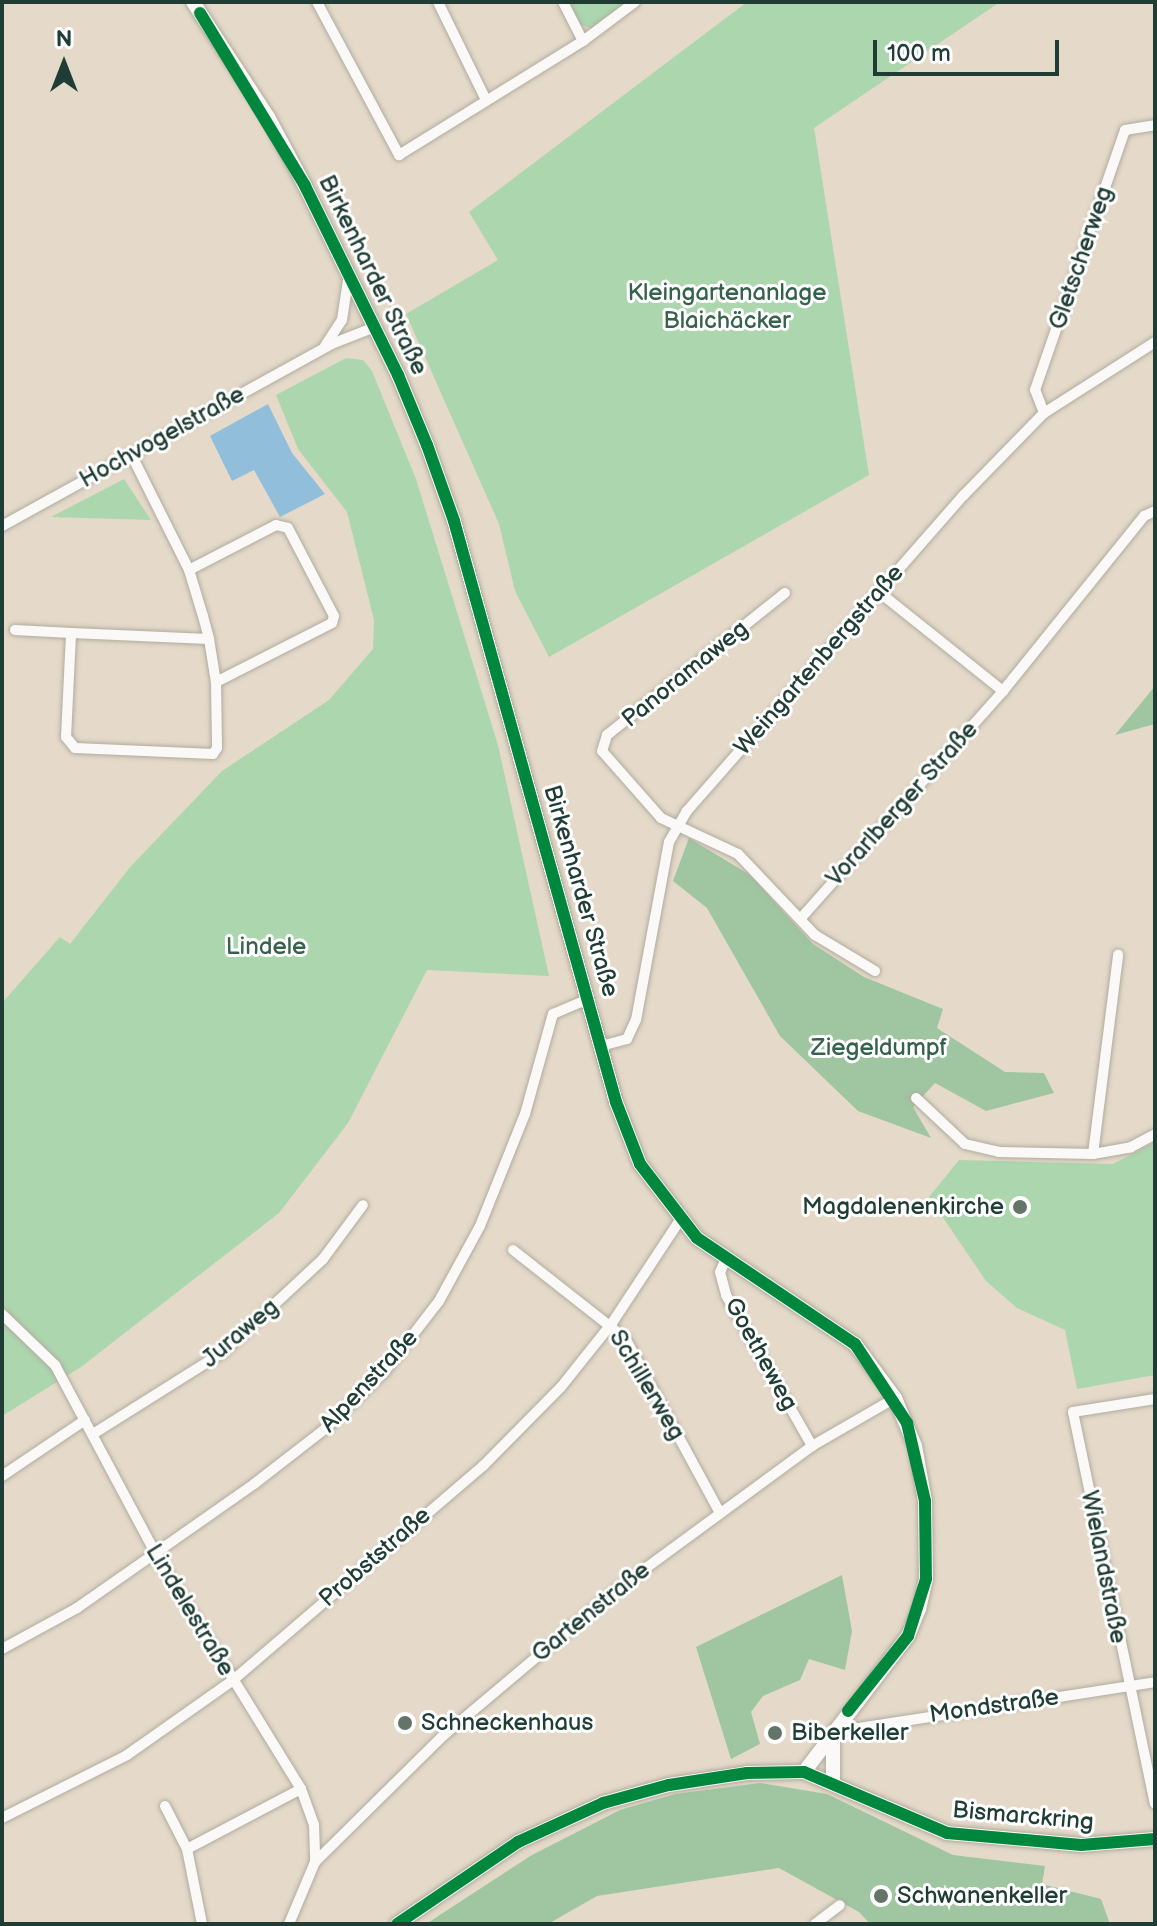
<!DOCTYPE html>
<meta charset="utf-8">
<style>
body{margin:0}
#map{position:relative;width:1157px;height:1926px;overflow:hidden;background:#e5dac9;font-family:"Balsamiq Sans",sans-serif}
div>[style]{position:absolute}
.green>*{inset:0;background:#acd6ae}
.forest>*{inset:0;background:#9fc6a1}
.water>*{inset:0;background:#91bfdb}
.roads{filter:drop-shadow(0 0 2px #b0aca0) drop-shadow(0 0 2px #b0aca0)}
.street>*{height:10px;margin:-5px;padding:0 5px;transform-origin:5px;border-radius:5px;background:#fbf9f7}
.secondary>*{height:14px;margin:-7px;padding:0 7px;transform-origin:7px;border-radius:7px;background:#fbf9f7}
.cycleway>*{height:12px;margin:-6px;padding:0 6px;transform-origin:6px;border-radius:6px;background:#00873e}
.dots>*{width:22px;height:22px;translate:-50% -50%;box-sizing:border-box;border:4px solid #fff;border-radius:50%}
span{translate:-50% -50%;white-space:nowrap;text-align:center;line-height:1.15;-webkit-text-stroke:6px #fff;paint-order:stroke}
.street-label{font-size:24px;color:#1f3d34}
.park-label{font-size:24px;color:#36624d}
.poi-label{font-size:24px;color:#1f3d34}
.right{translate:-100% -50%;text-align:right}
.left{translate:0 -50%;text-align:left}
.frame{position:absolute;inset:0;border:4px solid #1f3d34;pointer-events:none}
.north{position:absolute;left:24px;top:24px;width:80px;height:80px;-webkit-text-stroke:6px #fff;paint-order:stroke;rotate:0deg;font-size:22px;font-weight:700;line-height:32px;text-align:center;color:#1f3d34}
.north::after{content:'';display:block;margin:auto;width:28px;height:36px;background:#1f3d34;clip-path:polygon(50% 0,100% 100%,50% 72%,0 100%)}
.scale{position:absolute;left:873px;top:40px;width:186px;height:36px;box-sizing:border-box;border:4px solid #1f3d34;border-top:0;padding-left:10px;font-size:24px;line-height:28px;white-space:nowrap;color:#1f3d34;-webkit-text-stroke:6px #fff;paint-order:stroke}
</style>
<div id="map">
<div class="green">
<i style="clip-path:polygon(568px 2px,628px 2px,594px 29px,580px 25px)"></i>
<i style="clip-path:polygon(747px 2px,1000px 2px,814px 128px,869px 475px,549px 657px,515px 591px,499px 524px,406px 314px,498px 260px,469px 212px)"></i>
<i style="clip-path:polygon(346px 358px,363px 360px,372px 371px,416px 479px,498px 745px,549px 976px,427px 970px,348px 1123px,279px 1213px,81px 1367px,2px 1416px,2px 1003px,60px 937px,70px 944px,131px 866px,222px 771px,329px 700px,373px 649px,374px 620px,347px 512px,298px 449px,276px 395px)"></i>
<i style="clip-path:polygon(124px 479px,151px 520px,51px 517px)"></i>
<i style="clip-path:polygon(1155px 1142px,1155px 1375px,1077px 1389px,1065px 1330px,1017px 1308px,986px 1281px,929px 1197px,959px 1160px,1113px 1164px)"></i>
</div>
<div class="forest">
<i style="clip-path:polygon(1155px 686px,1155px 724px,1115px 735px)"></i>
<i style="clip-path:polygon(689px 838px,750px 875px,813px 944px,864px 977px,943px 1009px,937px 1028px,1005px 1072px,1044px 1073px,1054px 1093px,986px 1111px,935px 1083px,913px 1107px,931px 1138px,858px 1111px,780px 1036px,707px 908px,673px 881px)"></i>
<i style="clip-path:polygon(842px 1575px,852px 1631px,845px 1670px,809px 1659px,800px 1680px,763px 1696px,751px 1712px,760px 1744px,731px 1759px,696px 1647px)"></i>
<i style="clip-path:polygon(760px 1783px,827px 1794px,953px 1855px,1045px 1866px,1042px 1884px,1101px 1899px,1110px 1924px,870px 1924px,859px 1912px,779px 1868px,597px 1896px,548px 1924px,426px 1924px,532px 1855px,620px 1810px,675px 1794px)"></i>
</div>
<div class="water">
<i style="clip-path:polygon(268px 404px,292px 453px,325px 494px,280px 517px,254px 470px,232px 481px,210px 436px)"></i>
</div>
<div class="roads">
<div class="street">
<i style="left:317px;top:2px;width:174px;rotate:61.8deg"></i>
<i style="left:399px;top:155px;width:216px;rotate:-31.8deg"></i>
<i style="left:583px;top:41px;width:65px;rotate:-36.9deg"></i>
<i style="left:438px;top:2px;width:109px;rotate:63.9deg"></i>
<i style="left:563px;top:2px;width:44px;rotate:62.9deg"></i>
<i style="left:325px;top:346px;width:31px;rotate:-57deg"></i>
<i style="left:342px;top:320px;width:40px;rotate:-81.5deg"></i>
<i style="left:1044px;top:413px;width:25px;rotate:-111deg"></i>
<i style="left:1035px;top:390px;width:275px;rotate:-70.9deg"></i>
<i style="left:1125px;top:130px;width:30px;rotate:-9deg"></i>
<i style="left:131px;top:454px;width:130px;rotate:63.4deg"></i>
<i style="left:189px;top:570px;width:48px;rotate:73.1deg"></i>
<i style="left:203px;top:616px;width:24px;rotate:75deg"></i>
<i style="left:209px;top:639px;width:44px;rotate:80.8deg"></i>
<i style="left:216px;top:682px;width:66px;rotate:89.1deg"></i>
<i style="left:217px;top:748px;width:7px;rotate:124deg"></i>
<i style="left:213px;top:754px;width:138px;rotate:-177.5deg"></i>
<i style="left:75px;top:748px;width:14px;rotate:-129deg"></i>
<i style="left:66px;top:737px;width:104px;rotate:-87.2deg"></i>
<i style="left:71px;top:633px;width:138px;rotate:2.5deg"></i>
<i style="left:2px;top:526px;width:379px;rotate:-28.9deg"></i>
<i style="left:334px;top:343px;width:44px;rotate:-21.3deg"></i>
<i style="left:189px;top:570px;width:98px;rotate:-27.3deg"></i>
<i style="left:276px;top:525px;width:12px;rotate:14deg"></i>
<i style="left:288px;top:528px;width:99px;rotate:62.4deg"></i>
<i style="left:334px;top:616px;width:7px;rotate:106deg"></i>
<i style="left:332px;top:623px;width:130px;rotate:153deg"></i>
<i style="left:879px;top:592px;width:159px;rotate:38.6deg"></i>
<i style="left:785px;top:593px;width:228px;rotate:141.4deg"></i>
<i style="left:607px;top:735px;width:17px;rotate:107deg"></i>
<i style="left:602px;top:751px;width:89px;rotate:48.6deg"></i>
<i style="left:661px;top:818px;width:85px;rotate:25.1deg"></i>
<i style="left:738px;top:854px;width:112px;rotate:46.5deg"></i>
<i style="left:815px;top:935px;width:70px;rotate:31deg"></i>
<i style="left:15px;top:630px;width:56px;rotate:3.1deg"></i>
<i style="left:801px;top:918px;width:304px;rotate:-48.3deg"></i>
<i style="left:1003px;top:691px;width:225px;rotate:-51.1deg"></i>
<i style="left:1144px;top:516px;width:12px;rotate:-24deg"></i>
<i style="left:601px;top:1046px;width:27px;rotate:-15deg"></i>
<i style="left:627px;top:1039px;width:21px;rotate:-65deg"></i>
<i style="left:636px;top:1020px;width:181px;rotate:-79.5deg"></i>
<i style="left:669px;top:842px;width:36px;rotate:-60deg"></i>
<i style="left:687px;top:811px;width:420px;rotate:-48.8deg"></i>
<i style="left:964px;top:495px;width:115px;rotate:-45.7deg"></i>
<i style="left:1044px;top:413px;width:132px;rotate:-32.6deg"></i>
<i style="left:916px;top:1098px;width:67px;rotate:43.2deg"></i>
<i style="left:965px;top:1144px;width:35px;rotate:13deg"></i>
<i style="left:999px;top:1152px;width:94px;rotate:1.2deg"></i>
<i style="left:1093px;top:1154px;width:39px;rotate:-10deg"></i>
<i style="left:1131px;top:1147px;width:27px;rotate:-28deg"></i>
<i style="left:1093px;top:1154px;width:201px;rotate:-82.8deg"></i>
<i style="left:513px;top:1250px;width:142px;rotate:38.2deg"></i>
<i style="left:625px;top:1338px;width:197px;rotate:61.5deg"></i>
<i style="left:725px;top:1261px;width:12px;rotate:114deg"></i>
<i style="left:720px;top:1272px;width:24px;rotate:75deg"></i>
<i style="left:726px;top:1295px;width:174px;rotate:60.3deg"></i>
<i style="left:2px;top:1314px;width:74px;rotate:43.9deg"></i>
<i style="left:55px;top:1365px;width:214px;rotate:61.9deg"></i>
<i style="left:156px;top:1554px;width:276px;rotate:58.3deg"></i>
<i style="left:301px;top:1789px;width:38px;rotate:70deg"></i>
<i style="left:314px;top:1825px;width:37px;rotate:88deg"></i>
<i style="left:315px;top:1862px;width:67px;rotate:112.8deg"></i>
<i style="left:1155px;top:1399px;width:83px;rotate:171deg"></i>
<i style="left:1073px;top:1412px;width:400px;rotate:78.2deg"></i>
<i style="left:93px;top:1434px;width:154px;rotate:-32.2deg"></i>
<i style="left:223px;top:1352px;width:137px;rotate:-42.9deg"></i>
<i style="left:323px;top:1259px;width:67px;rotate:-53.5deg"></i>
<i style="left:2px;top:1476px;width:100px;rotate:-34deg"></i>
<i style="left:2px;top:1649px;width:85px;rotate:-28.7deg"></i>
<i style="left:77px;top:1608px;width:216px;rotate:-35deg"></i>
<i style="left:254px;top:1484px;width:90px;rotate:-37.8deg"></i>
<i style="left:325px;top:1429px;width:82px;rotate:-44deg"></i>
<i style="left:384px;top:1372px;width:90px;rotate:-52.2deg"></i>
<i style="left:439px;top:1301px;width:85px;rotate:-61.3deg"></i>
<i style="left:480px;top:1226px;width:121px;rotate:-68.1deg"></i>
<i style="left:525px;top:1114px;width:104px;rotate:-74.4deg"></i>
<i style="left:553px;top:1014px;width:39px;rotate:-23deg"></i>
<i style="left:833px;top:1732px;width:326px;rotate:-8.8deg"></i>
<i style="left:165px;top:1806px;width:48px;rotate:62.9deg"></i>
<i style="left:2px;top:1818px;width:140px;rotate:-26.7deg"></i>
<i style="left:127px;top:1755px;width:128px;rotate:-35.2deg"></i>
<i style="left:232px;top:1681px;width:330px;rotate:-40.6deg"></i>
<i style="left:483px;top:1466px;width:111px;rotate:-45.4deg"></i>
<i style="left:561px;top:1387px;width:82px;rotate:-51.4deg"></i>
<i style="left:612px;top:1323px;width:123px;rotate:-56.6deg"></i>
<i style="left:315px;top:1862px;width:181px;rotate:-44.6deg"></i>
<i style="left:444px;top:1735px;width:225px;rotate:-40.1deg"></i>
<i style="left:616px;top:1590px;width:243px;rotate:-36.3deg"></i>
<i style="left:812px;top:1446px;width:96px;rotate:-30deg"></i>
<i style="left:202px;top:1924px;width:76px;rotate:-101.3deg"></i>
<i style="left:187px;top:1849px;width:129px;rotate:-27.8deg"></i>
<i style="left:815px;top:1924px;width:31px;rotate:-37deg"></i>
</div>
<div class="secondary">
<i style="left:193px;top:2px;width:137px;rotate:56.9deg"></i>
<i style="left:268px;top:117px;width:78px;rotate:61.8deg"></i>
<i style="left:305px;top:186px;width:211px;rotate:63.8deg"></i>
<i style="left:398px;top:375px;width:76px;rotate:67.5deg"></i>
<i style="left:427px;top:445px;width:81px;rotate:70.4deg"></i>
<i style="left:454px;top:521px;width:603px;rotate:74.42deg"></i>
<i style="left:616px;top:1102px;width:66px;rotate:68.8deg"></i>
<i style="left:640px;top:1164px;width:93px;rotate:52.4deg"></i>
<i style="left:697px;top:1238px;width:190px;rotate:33.9deg"></i>
<i style="left:855px;top:1344px;width:67px;rotate:53.5deg"></i>
<i style="left:895px;top:1398px;width:52px;rotate:67.4deg"></i>
<i style="left:915px;top:1446px;width:56px;rotate:79.7deg"></i>
<i style="left:925px;top:1501px;width:78px;rotate:89.3deg"></i>
<i style="left:926px;top:1579px;width:31px;rotate:103deg"></i>
<i style="left:919px;top:1609px;width:29px;rotate:112deg"></i>
<i style="left:908px;top:1636px;width:171px;rotate:127.4deg"></i>
<i style="left:833px;top:1782px;width:50px;rotate:-90deg"></i>
<i style="left:397px;top:1924px;width:146px;rotate:-34.1deg"></i>
<i style="left:518px;top:1842px;width:94px;rotate:-24.6deg"></i>
<i style="left:603px;top:1803px;width:68px;rotate:-15.3deg"></i>
<i style="left:669px;top:1785px;width:79px;rotate:-8.7deg"></i>
<i style="left:747px;top:1773px;width:57px;rotate:-1deg"></i>
<i style="left:804px;top:1772px;width:155px;rotate:23.1deg"></i>
<i style="left:947px;top:1833px;width:135px;rotate:5.1deg"></i>
<i style="left:1081px;top:1845px;width:74px;rotate:-4.6deg"></i>
</div>
</div>
<div class="cycleway">
<i style="left:200px;top:13px;width:202px;rotate:58.7deg"></i>
<i style="left:305px;top:186px;width:211px;rotate:63.8deg"></i>
<i style="left:398px;top:375px;width:76px;rotate:67.5deg"></i>
<i style="left:427px;top:445px;width:81px;rotate:70.4deg"></i>
<i style="left:454px;top:521px;width:603px;rotate:74.42deg"></i>
<i style="left:616px;top:1102px;width:66px;rotate:68.8deg"></i>
<i style="left:640px;top:1164px;width:93px;rotate:52.4deg"></i>
<i style="left:697px;top:1238px;width:190px;rotate:33.9deg"></i>
<i style="left:855px;top:1344px;width:95px;rotate:56.6deg"></i>
<i style="left:907px;top:1423px;width:80px;rotate:77deg"></i>
<i style="left:925px;top:1501px;width:78px;rotate:89.3deg"></i>
<i style="left:926px;top:1579px;width:60px;rotate:107.5deg"></i>
<i style="left:908px;top:1636px;width:96px;rotate:128.7deg"></i>
<i style="left:397px;top:1924px;width:146px;rotate:-34.1deg"></i>
<i style="left:518px;top:1842px;width:94px;rotate:-24.6deg"></i>
<i style="left:603px;top:1803px;width:68px;rotate:-15.3deg"></i>
<i style="left:669px;top:1785px;width:79px;rotate:-8.7deg"></i>
<i style="left:747px;top:1773px;width:57px;rotate:-1deg"></i>
<i style="left:804px;top:1772px;width:155px;rotate:23.1deg"></i>
<i style="left:947px;top:1833px;width:135px;rotate:5.1deg"></i>
<i style="left:1081px;top:1845px;width:74px;rotate:-4.6deg"></i>
</div>
<div class="dots">
<i style="left:1020px;top:1207px;background:#647468"></i>
<i style="left:405px;top:1723px;background:#647468"></i>
<i style="left:775px;top:1733px;background:#647468"></i>
<i style="left:881px;top:1896px;background:#647468"></i>
</div>
<div class="street-label">
<span style="left:1081px;top:258px;rotate:-71deg">Gletscherweg</span>
<span style="left:373px;top:275px;rotate:64deg">Birkenharder Straße</span>
<span style="left:162px;top:437px;rotate:-29deg">Hochvogelstraße</span>
<span style="left:819px;top:660px;rotate:-49deg">Weingartenbergstraße</span>
<span style="left:685px;top:674px;rotate:-39deg">Panoramaweg</span>
<span style="left:902px;top:804px;rotate:-48deg">Vorarlberger Straße</span>
<span style="left:581px;top:891px;rotate:74deg">Birkenharder Straße</span>
<span style="left:240px;top:1333px;rotate:-40deg">Juraweg</span>
<span style="left:761px;top:1354px;rotate:61deg">Goetheweg</span>
<span style="left:369px;top:1381px;rotate:-47deg">Alpenstraße</span>
<span style="left:647px;top:1385px;rotate:59deg">Schillerweg</span>
<span style="left:375px;top:1557px;rotate:-41deg">Probststraße</span>
<span style="left:1104px;top:1567px;rotate:79deg">Wielandstraße</span>
<span style="left:190px;top:1610px;rotate:59deg">Lindelestraße</span>
<span style="left:591px;top:1612px;rotate:-39deg">Gartenstraße</span>
<span style="left:994px;top:1706px;rotate:-8deg">Mondstraße</span>
<span style="left:1023px;top:1816px;rotate:5deg">Bismarckring</span>
</div>
<div class="park-label">
<span style="left:727px;top:307px">Kleingartenanlage<br>Blaichäcker</span>
<span style="left:266px;top:947px">Lindele</span>
<span style="left:879px;top:1048px">Ziegeldumpf</span>
</div>
<div class="poi-label">
<span class="right" style="left:1004px;top:1207px">Magdalenenkirche</span>
<span class="left" style="left:421px;top:1723px">Schneckenhaus</span>
<span class="left" style="left:791px;top:1733px">Biberkeller</span>
<span class="left" style="left:897px;top:1896px">Schwanenkeller</span>
</div>
<div class="frame"></div>
<div class="north">N</div>
<div class="scale">100 m</div>
</div>
